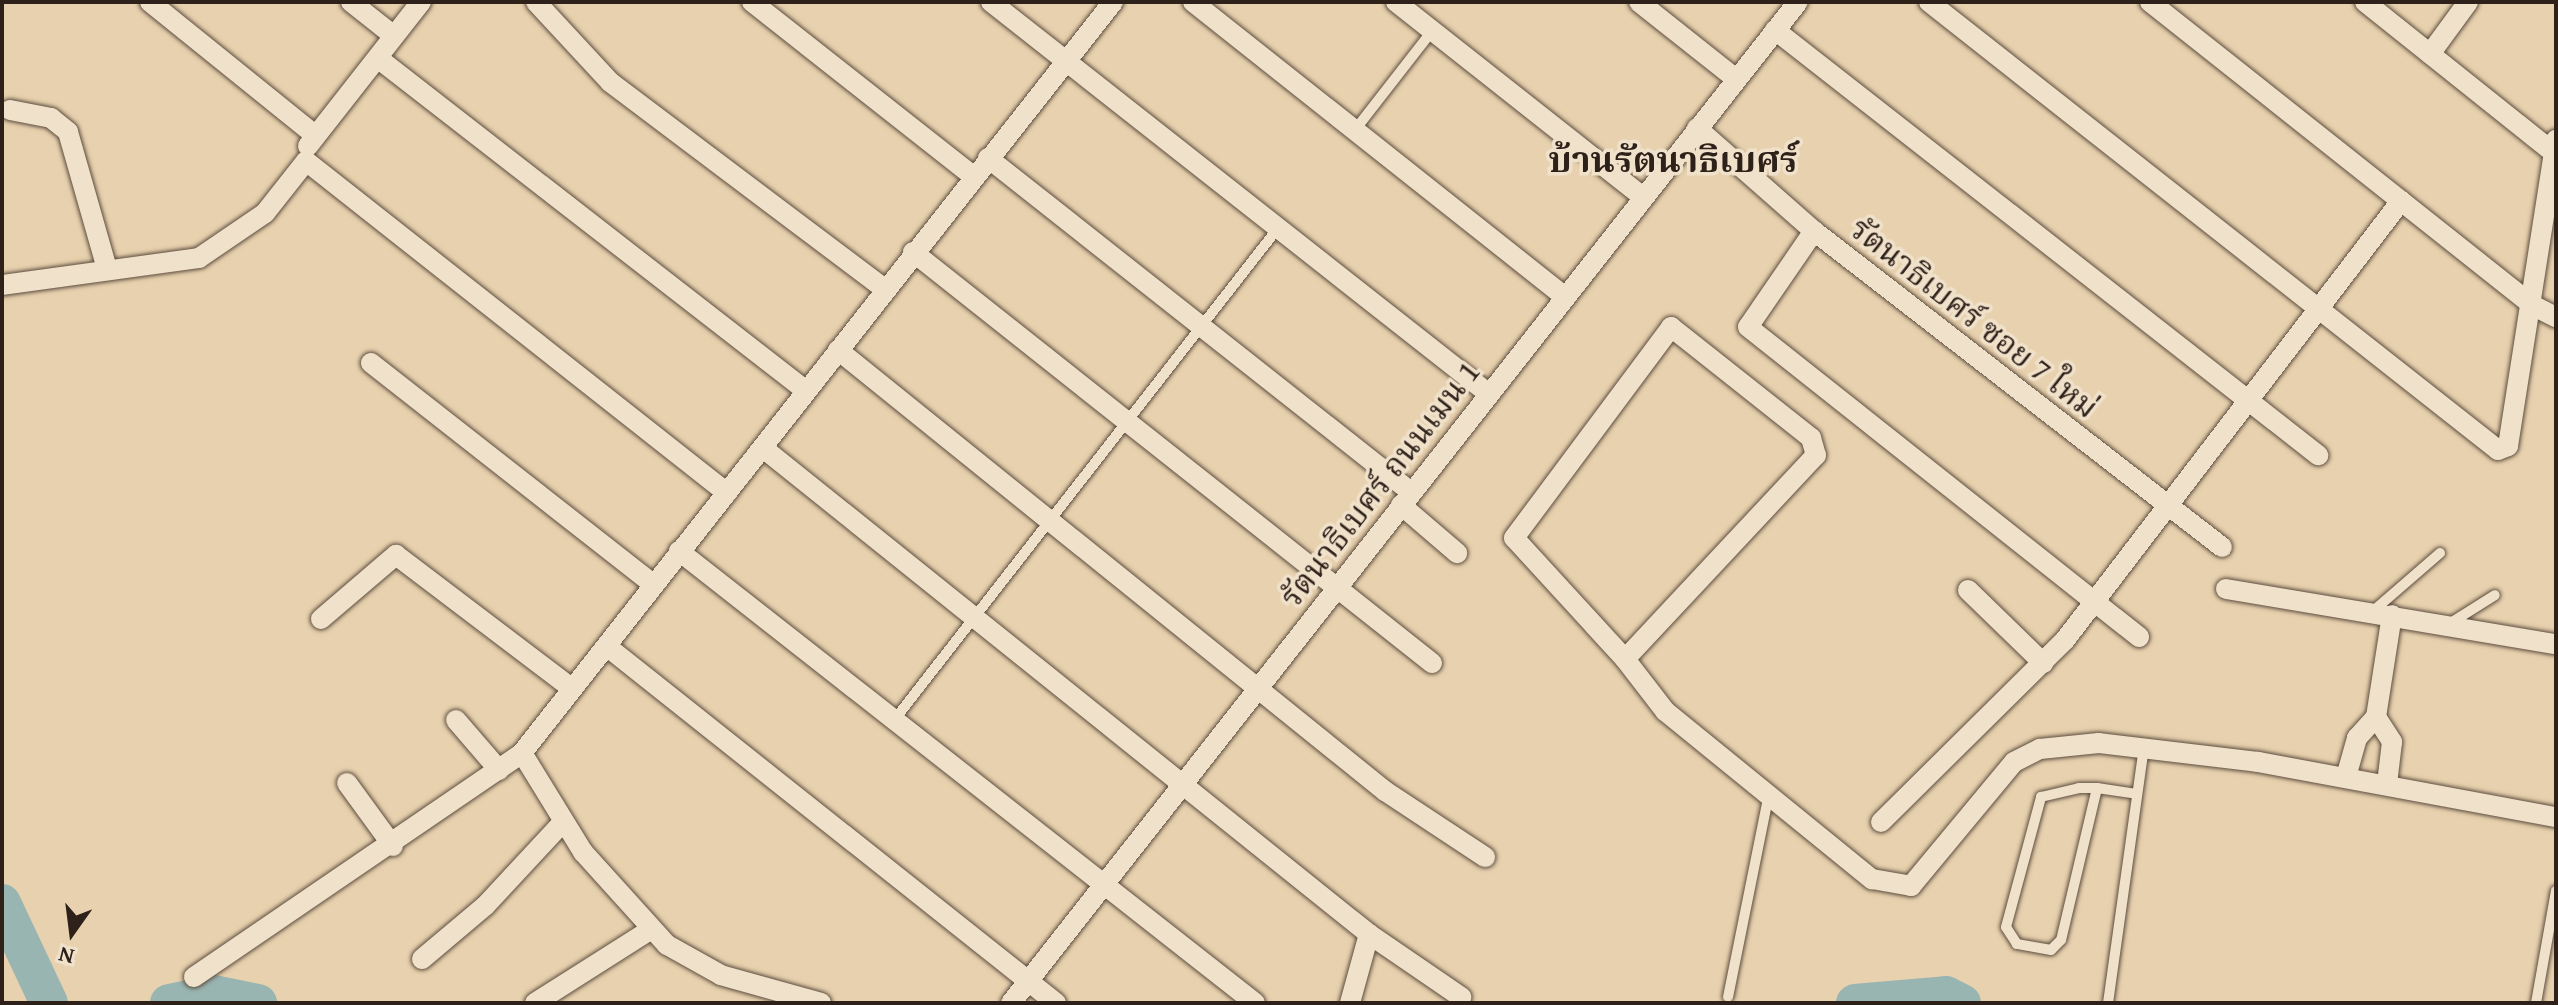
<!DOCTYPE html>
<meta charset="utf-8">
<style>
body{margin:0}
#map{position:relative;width:2558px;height:1005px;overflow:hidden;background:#e8d1ae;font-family:"Gentium Book Plus","Noto Serif Thai",serif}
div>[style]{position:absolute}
.river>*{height:38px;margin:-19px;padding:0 19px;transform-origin:19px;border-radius:19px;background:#99b5b2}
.roads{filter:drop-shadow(0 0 2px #5c4d3f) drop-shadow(0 0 2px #5c4d3f)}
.service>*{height:10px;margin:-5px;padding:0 5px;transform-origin:5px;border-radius:5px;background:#f0e1ca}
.minor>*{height:20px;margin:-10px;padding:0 10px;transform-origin:10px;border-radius:10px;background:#f0e1ca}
span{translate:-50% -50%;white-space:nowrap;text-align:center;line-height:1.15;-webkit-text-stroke:7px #f0e1ca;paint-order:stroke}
.street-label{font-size:32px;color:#2e211a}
.quarter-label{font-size:36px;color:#2e211a;font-weight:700}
.frame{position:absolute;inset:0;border:4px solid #2e211a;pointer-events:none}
.north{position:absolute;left:32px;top:893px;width:80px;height:80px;-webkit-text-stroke:6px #f0e1ca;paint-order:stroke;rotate:194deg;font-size:22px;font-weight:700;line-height:32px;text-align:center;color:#2e211a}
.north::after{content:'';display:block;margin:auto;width:28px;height:36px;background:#2e211a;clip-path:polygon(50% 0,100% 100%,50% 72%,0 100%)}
</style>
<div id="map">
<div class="river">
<i style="left:2px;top:903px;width:110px;rotate:64.8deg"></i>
<i style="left:169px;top:1003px;width:45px;rotate:-11.6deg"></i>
<i style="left:213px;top:994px;width:46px;rotate:11.3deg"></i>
<i style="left:1855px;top:1003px;width:91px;rotate:-5deg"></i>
<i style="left:1946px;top:995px;width:18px;rotate:27deg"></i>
</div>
<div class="roads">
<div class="service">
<i style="left:1355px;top:130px;width:125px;rotate:-52.1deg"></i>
<i style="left:2372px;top:612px;width:90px;rotate:-40.9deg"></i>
<i style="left:2449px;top:624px;width:54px;rotate:-32.2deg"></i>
<i style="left:895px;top:719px;width:623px;rotate:-52.04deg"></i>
<i style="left:2097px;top:788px;width:156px;rotate:103.3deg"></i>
<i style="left:2061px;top:940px;width:14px;rotate:135deg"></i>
<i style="left:2051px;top:950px;width:35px;rotate:-170deg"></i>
<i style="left:2017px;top:944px;width:20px;rotate:-123deg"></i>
<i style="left:2006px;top:927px;width:135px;rotate:-74.9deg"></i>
<i style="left:2041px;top:797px;width:39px;rotate:-13deg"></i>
<i style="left:2079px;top:788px;width:18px"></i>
<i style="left:2097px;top:788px;width:40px;rotate:8.5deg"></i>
<i style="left:1728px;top:997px;width:202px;rotate:-78.6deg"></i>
<i style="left:2108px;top:1003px;width:258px;rotate:-82deg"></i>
<i style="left:2536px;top:1003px;width:114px;rotate:-79.9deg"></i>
</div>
<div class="minor">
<i style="left:150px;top:2px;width:213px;rotate:38.9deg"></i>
<i style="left:351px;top:2px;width:53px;rotate:38.2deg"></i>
<i style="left:536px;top:2px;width:109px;rotate:47.2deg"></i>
<i style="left:610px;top:82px;width:344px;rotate:37deg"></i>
<i style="left:752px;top:2px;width:281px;rotate:38.2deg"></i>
<i style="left:991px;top:2px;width:634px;rotate:38.21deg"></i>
<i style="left:1193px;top:2px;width:475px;rotate:38.4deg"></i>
<i style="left:1396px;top:2px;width:315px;rotate:38.3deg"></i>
<i style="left:1639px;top:2px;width:124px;rotate:38.4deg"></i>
<i style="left:1929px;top:2px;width:724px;rotate:38.21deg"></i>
<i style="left:2498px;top:450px;width:11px;rotate:-22deg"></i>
<i style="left:2508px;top:446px;width:310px;rotate:-81.1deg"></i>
<i style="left:2150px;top:2px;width:488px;rotate:38.4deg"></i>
<i style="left:2532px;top:305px;width:27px;rotate:27deg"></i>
<i style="left:2365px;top:2px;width:242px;rotate:38.6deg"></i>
<i style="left:1775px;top:30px;width:690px;rotate:38.05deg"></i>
<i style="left:2430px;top:54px;width:64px;rotate:-53.8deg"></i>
<i style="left:379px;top:59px;width:539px;rotate:37.85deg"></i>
<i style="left:10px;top:110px;width:42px;rotate:11deg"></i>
<i style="left:51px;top:118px;width:22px;rotate:39deg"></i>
<i style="left:68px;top:132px;width:142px;rotate:74.1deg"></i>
<i style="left:1697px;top:128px;width:156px;rotate:41.4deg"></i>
<i style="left:1814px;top:231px;width:516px;rotate:37.76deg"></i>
<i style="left:308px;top:146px;width:183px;rotate:-51.9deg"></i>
<i style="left:988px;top:158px;width:539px;rotate:38.29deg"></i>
<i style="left:306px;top:161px;width:536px;rotate:38.26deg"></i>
<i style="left:1814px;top:231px;width:116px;rotate:124.5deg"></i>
<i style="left:1748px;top:327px;width:499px;rotate:38.4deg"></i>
<i style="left:913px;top:252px;width:662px;rotate:38.38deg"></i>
<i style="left:2px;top:285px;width:199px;rotate:-7.8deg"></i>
<i style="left:199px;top:258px;width:80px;rotate:-34.3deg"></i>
<i style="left:265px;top:213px;width:66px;rotate:-51.7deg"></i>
<i style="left:838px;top:350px;width:703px;rotate:38.88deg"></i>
<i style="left:1385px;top:791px;width:120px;rotate:33.4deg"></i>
<i style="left:371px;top:363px;width:358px;rotate:38.1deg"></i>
<i style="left:763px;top:448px;width:777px;rotate:38.73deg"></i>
<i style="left:1369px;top:934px;width:72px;rotate:105.4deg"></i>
<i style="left:1401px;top:505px;width:74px;rotate:40.6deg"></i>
<i style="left:679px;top:551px;width:732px;rotate:38.12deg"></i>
<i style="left:2226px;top:589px;width:335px;rotate:9.5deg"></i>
<i style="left:1968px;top:590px;width:105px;rotate:44.2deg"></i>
<i style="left:321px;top:619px;width:99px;rotate:-40.5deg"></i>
<i style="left:396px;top:555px;width:220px;rotate:37.2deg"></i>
<i style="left:609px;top:648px;width:571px;rotate:38.46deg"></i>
<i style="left:1625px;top:659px;width:164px;rotate:-132.5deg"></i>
<i style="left:1514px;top:538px;width:263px;rotate:-53.3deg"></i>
<i style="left:1671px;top:327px;width:179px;rotate:38.4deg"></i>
<i style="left:1811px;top:438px;width:18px;rotate:74deg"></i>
<i style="left:1816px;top:455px;width:279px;rotate:133.1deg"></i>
<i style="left:1625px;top:659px;width:66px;rotate:52.4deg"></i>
<i style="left:1665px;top:711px;width:267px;rotate:39.1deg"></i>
<i style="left:1872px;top:879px;width:40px;rotate:10deg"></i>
<i style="left:1911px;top:886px;width:161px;rotate:-50.3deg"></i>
<i style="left:2014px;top:762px;width:29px;rotate:-27deg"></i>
<i style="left:2040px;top:749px;width:59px;rotate:-5.8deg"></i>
<i style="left:2099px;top:743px;width:160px;rotate:6.8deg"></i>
<i style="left:2258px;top:762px;width:303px;rotate:10.5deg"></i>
<i style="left:2376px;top:717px;width:30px;rotate:57deg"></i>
<i style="left:2392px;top:742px;width:42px;rotate:96.8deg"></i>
<i style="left:456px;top:720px;width:66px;rotate:49.3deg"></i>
<i style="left:2346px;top:777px;width:41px;rotate:-74.2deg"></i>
<i style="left:2357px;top:738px;width:28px;rotate:-48deg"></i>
<i style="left:2376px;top:717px;width:103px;rotate:-81.1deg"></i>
<i style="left:347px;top:783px;width:78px;rotate:53.9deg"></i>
<i style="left:1881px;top:822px;width:259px;rotate:-44.7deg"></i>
<i style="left:2065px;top:640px;width:553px;rotate:-52.57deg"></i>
<i style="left:1369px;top:934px;width:112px;rotate:34.4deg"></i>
<i style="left:422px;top:959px;width:82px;rotate:-40.1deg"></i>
<i style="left:485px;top:906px;width:115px;rotate:-47.1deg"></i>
<i style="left:194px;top:977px;width:397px;rotate:-34.3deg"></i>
<i style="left:535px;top:1003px;width:136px;rotate:-32.4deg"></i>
<i style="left:821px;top:1003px;width:104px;rotate:-164.4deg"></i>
<i style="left:721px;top:975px;width:62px;rotate:-150.9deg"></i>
<i style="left:667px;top:945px;width:125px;rotate:-132.1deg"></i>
<i style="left:583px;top:852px;width:116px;rotate:-121.6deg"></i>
<i style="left:522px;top:753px;width:956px;rotate:-51.8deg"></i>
<i style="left:1011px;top:1003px;width:1273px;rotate:-51.83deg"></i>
</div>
</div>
<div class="street-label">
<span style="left:1974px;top:318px;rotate:38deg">รัตนาธิเบศร์ ซอย 7 ใหม่</span>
<span style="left:1380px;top:484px;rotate:-52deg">รัตนาธิเบศร์ ถนนเมน 1</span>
</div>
<div class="quarter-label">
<span style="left:1673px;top:159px">บ้านรัตนาธิเบศร์</span>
</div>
<div class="frame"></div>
<div class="north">N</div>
</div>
